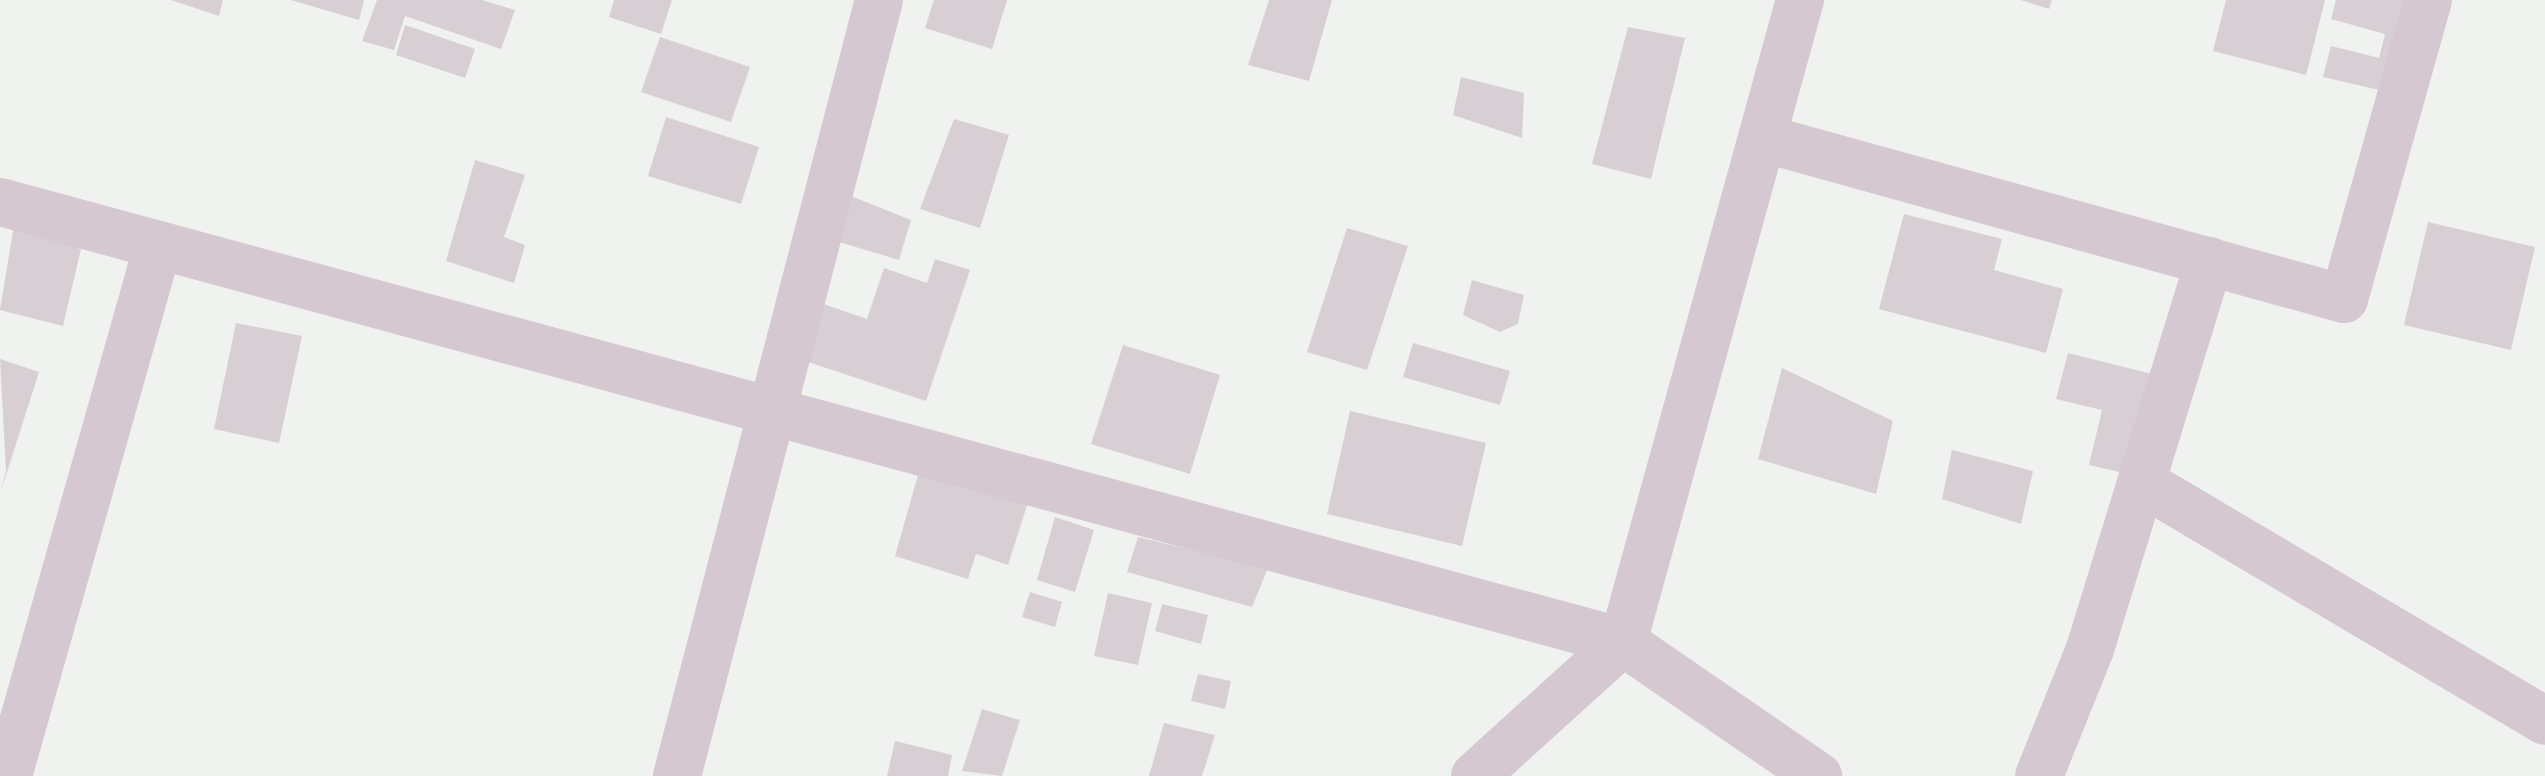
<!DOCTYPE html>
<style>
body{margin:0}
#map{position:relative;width:2545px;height:776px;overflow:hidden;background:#f0f2f0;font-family:"Work Sans",sans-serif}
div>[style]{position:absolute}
.building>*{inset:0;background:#d7cfd3}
.minor>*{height:48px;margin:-24px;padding:0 24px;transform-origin:24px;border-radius:24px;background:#d5c8d0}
span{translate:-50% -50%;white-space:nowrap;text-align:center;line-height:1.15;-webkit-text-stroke:9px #fff;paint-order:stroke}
</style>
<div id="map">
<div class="building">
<i style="clip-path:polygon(171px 0,223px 0,219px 16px)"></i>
<i style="clip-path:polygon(291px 0,364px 0,359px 20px)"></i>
<i style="clip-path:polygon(377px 0,482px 0,515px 10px,501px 49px,405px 16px,394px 50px,362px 41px)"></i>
<i style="clip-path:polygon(614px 0,672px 0,661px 34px,609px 17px)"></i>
<i style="clip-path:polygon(934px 0,1007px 0,992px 49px,925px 28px)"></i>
<i style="clip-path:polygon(1269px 0,1332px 0,1309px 81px,1248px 65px)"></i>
<i style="clip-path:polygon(2021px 0,2052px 0,2049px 9px)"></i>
<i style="clip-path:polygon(2226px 0,2325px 0,2306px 75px,2213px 51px)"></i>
<i style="clip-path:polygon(2336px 0,2415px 0,2392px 93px,2323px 77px,2331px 46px,2379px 58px,2385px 34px,2331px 19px)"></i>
<i style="clip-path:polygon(405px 25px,475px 49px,465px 78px,396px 55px)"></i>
<i style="clip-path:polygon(1628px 27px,1685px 38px,1651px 179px,1592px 164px)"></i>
<i style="clip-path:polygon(660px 37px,750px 67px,731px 122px,641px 92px)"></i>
<i style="clip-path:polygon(1461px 77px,1524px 93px,1522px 138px,1453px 115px)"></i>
<i style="clip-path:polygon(666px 117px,759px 147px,741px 204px,648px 176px)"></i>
<i style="clip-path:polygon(954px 119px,1009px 135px,980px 228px,920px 209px)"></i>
<i style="clip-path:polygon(475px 160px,525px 175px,504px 237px,525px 245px,514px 283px,446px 261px)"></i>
<i style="clip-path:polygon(851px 196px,911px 220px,899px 260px,839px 242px)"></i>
<i style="clip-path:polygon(1904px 214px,2002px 239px,1994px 270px,2063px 289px,2046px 353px,1879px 309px)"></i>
<i style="clip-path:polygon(2428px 222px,2535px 247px,2511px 350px,2404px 325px)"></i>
<i style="clip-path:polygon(14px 225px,81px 249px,63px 326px,0 310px)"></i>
<i style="clip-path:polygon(1347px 228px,1408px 246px,1367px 370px,1307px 352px)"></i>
<i style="clip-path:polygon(935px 259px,970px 270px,926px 401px,799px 359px,818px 302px,867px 319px,884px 268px,927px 283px)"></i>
<i style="clip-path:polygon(1472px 280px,1524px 295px,1518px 324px,1500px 332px,1463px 315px)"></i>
<i style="clip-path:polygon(236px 323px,302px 336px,279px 443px,214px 429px)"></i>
<i style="clip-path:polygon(1413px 343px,1510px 371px,1500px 405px,1403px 377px)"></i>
<i style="clip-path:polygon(1123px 345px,1220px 375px,1190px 474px,1091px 444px)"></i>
<i style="clip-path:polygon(2068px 353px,2156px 375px,2132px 475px,2089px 465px,2102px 410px,2056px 399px)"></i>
<i style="clip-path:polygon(0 359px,39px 372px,1px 491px,6px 471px)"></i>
<i style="clip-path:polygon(1782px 368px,1893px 421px,1876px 494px,1758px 459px)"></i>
<i style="clip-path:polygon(1350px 411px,1486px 443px,1462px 546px,1327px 514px)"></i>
<i style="clip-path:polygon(1952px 450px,2033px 471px,2021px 524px,1942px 499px)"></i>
<i style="clip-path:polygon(922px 461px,1031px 493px,1008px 565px,976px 554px,968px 579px,895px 556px)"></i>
<i style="clip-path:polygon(1055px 517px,1094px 530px,1075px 592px,1037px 580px)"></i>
<i style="clip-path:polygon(1138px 537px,1268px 568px,1252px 607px,1127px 572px)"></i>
<i style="clip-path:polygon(1030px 592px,1062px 602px,1055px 627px,1022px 617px)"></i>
<i style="clip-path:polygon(1108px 593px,1152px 603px,1138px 665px,1094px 656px)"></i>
<i style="clip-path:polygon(1162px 604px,1208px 615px,1201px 644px,1155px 631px)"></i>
<i style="clip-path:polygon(1198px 674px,1231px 681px,1225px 709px,1191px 701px)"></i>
<i style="clip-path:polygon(982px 709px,1020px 720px,1002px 776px,962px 771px)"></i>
<i style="clip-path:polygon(1164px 723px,1215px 735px,1202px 776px,1149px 776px)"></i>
<i style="clip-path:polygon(895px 741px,952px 755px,948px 776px,887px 776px)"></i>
</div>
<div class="minor">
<i style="left:1762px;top:138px;width:604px;rotate:15.46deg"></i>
<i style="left:2344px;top:299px;width:311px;rotate:-74.3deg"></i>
<i style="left:0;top:202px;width:1682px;rotate:15.17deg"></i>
<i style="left:1623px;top:642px;width:237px;rotate:34.5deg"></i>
<i style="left:2143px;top:483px;width:467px;rotate:30.6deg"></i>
<i style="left:8px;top:776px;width:548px;rotate:-74.21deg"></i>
<i style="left:677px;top:776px;width:802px;rotate:-75.41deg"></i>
<i style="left:1475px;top:776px;width:200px;rotate:-42.2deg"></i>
<i style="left:1623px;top:642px;width:666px;rotate:-74.59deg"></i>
<i style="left:2039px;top:776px;width:137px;rotate:-68.1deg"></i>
<i style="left:2090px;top:649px;width:406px;rotate:-72.9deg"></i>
</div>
</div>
